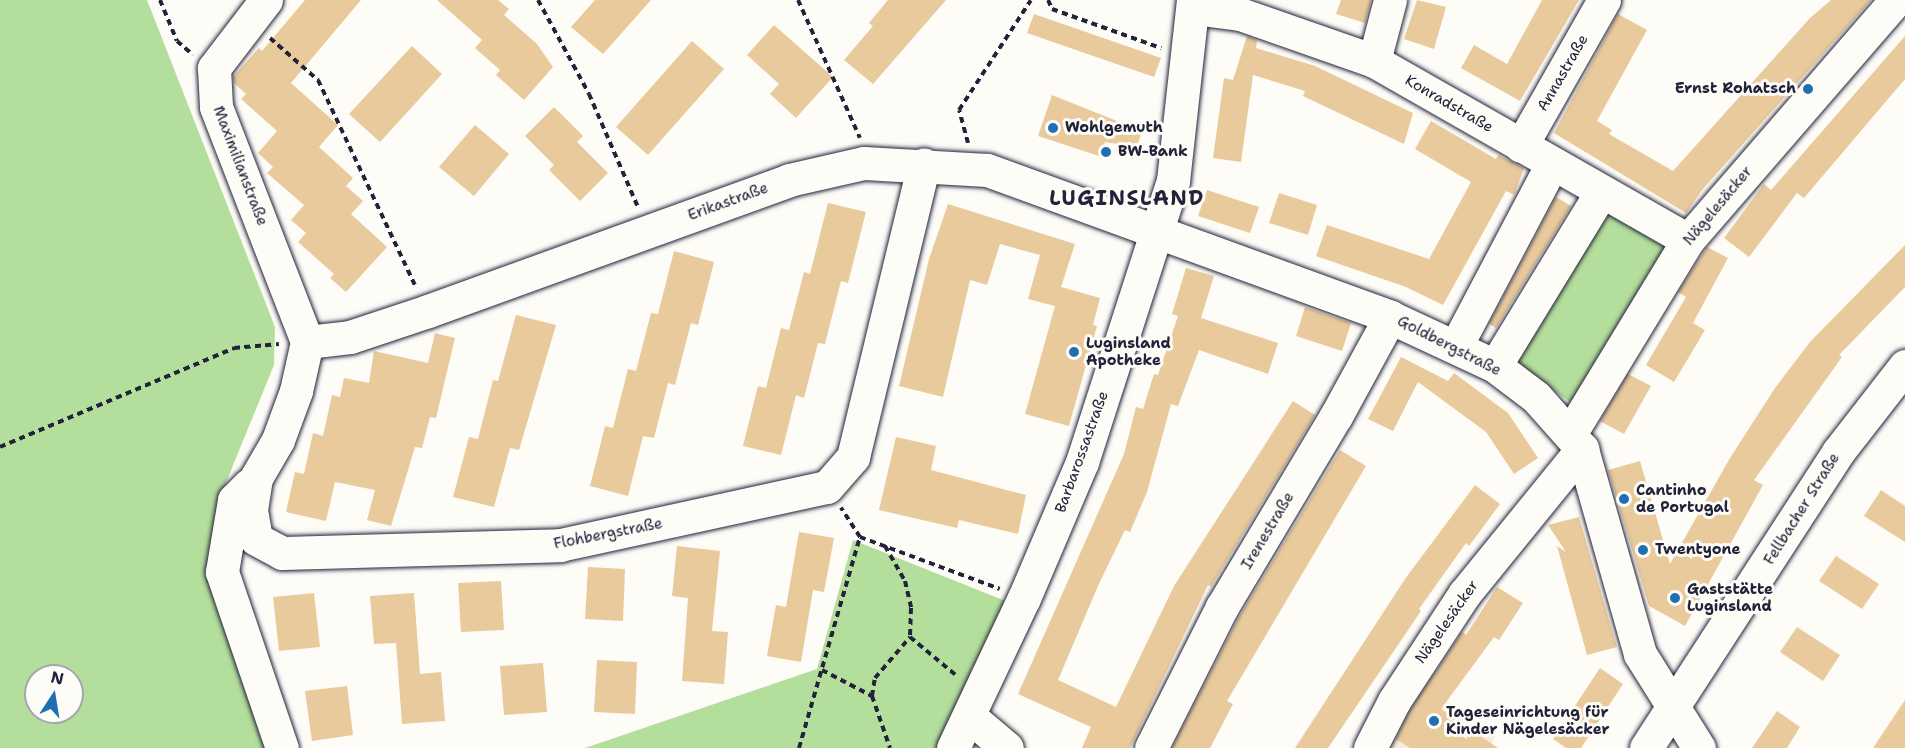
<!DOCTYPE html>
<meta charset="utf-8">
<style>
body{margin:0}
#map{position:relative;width:1905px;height:748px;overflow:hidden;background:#fdfcf7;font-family:"Shantell Sans",sans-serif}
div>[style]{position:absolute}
.built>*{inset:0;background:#f7eddc}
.green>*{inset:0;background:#b4de9b}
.building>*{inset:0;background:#e9ca9c}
.path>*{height:4px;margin-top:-2px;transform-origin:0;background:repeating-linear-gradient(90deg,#22223b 0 6px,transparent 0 10.5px)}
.roads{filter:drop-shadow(0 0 2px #22223b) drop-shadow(0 0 2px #22223b)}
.minor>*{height:33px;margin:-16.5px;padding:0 16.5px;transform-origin:16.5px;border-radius:16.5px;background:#fdfcf7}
.dots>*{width:16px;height:16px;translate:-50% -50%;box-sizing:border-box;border:3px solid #fdfcf7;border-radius:50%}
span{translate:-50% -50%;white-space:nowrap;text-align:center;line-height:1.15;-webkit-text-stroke:6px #fdfcf7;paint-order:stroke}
.street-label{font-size:15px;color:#22223b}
.poi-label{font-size:15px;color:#22223b;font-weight:700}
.right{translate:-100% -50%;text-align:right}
.left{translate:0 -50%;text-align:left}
.district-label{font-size:21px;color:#22223b;font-weight:700;letter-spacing:1.5px}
.north{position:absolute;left:24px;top:664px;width:60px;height:60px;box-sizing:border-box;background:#fdfcf7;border:2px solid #a5a5ac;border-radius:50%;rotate:12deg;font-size:16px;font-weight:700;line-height:24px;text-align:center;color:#22223b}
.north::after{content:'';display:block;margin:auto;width:21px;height:27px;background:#1f6fb2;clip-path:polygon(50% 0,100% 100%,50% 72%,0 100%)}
</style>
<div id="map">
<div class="built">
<i style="clip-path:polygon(1418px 681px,1496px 735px,1489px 748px,1379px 748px)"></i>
</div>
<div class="green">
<i style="clip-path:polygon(evenodd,0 0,147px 0,275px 327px,274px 365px,223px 490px,215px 577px,275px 748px,0 748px,0 0,36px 676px,72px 676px,72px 712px,36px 712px,36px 676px)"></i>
<i style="clip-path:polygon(1600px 201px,1675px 243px,1578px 408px,1511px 358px)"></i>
<i style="clip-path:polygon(853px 540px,1008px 602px,939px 748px,585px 748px,817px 669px)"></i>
</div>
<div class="building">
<i style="clip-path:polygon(305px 0,361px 0,291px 83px,338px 125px,319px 147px,353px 178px,346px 186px,363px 201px,351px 214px,387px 247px,346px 292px,330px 278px,334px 274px,298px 242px,306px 233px,291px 220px,304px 205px,267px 173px,273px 167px,258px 153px,277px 131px,241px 99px,246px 94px,234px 83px,233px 77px,259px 48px,262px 51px)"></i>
<i style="clip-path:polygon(437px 0,498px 0,509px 9px,504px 15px,537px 44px,553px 67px,524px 100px,496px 75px,500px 70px,475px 48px,482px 40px)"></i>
<i style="clip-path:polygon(595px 0,651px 0,603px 54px,571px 27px)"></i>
<i style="clip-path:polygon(888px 0,946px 0,873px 84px,844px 60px,873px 26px,869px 23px)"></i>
<i style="clip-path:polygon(1341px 0,1371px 0,1365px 23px,1336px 14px)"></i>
<i style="clip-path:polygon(1417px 0,1446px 7px,1434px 49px,1404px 39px)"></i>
<i style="clip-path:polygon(1542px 0,1579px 0,1520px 101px,1461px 68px,1474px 45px,1507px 64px)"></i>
<i style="clip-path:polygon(1831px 0,1871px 0,1702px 190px,1686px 213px,1554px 133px,1618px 14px,1647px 30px,1597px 121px,1612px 130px,1609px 134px,1673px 171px,1810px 18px)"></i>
<i style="clip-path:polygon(1034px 14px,1161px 58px,1154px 77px,1027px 33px)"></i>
<i style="clip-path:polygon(774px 25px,833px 77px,796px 118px,770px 94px,779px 84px,747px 55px)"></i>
<i style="clip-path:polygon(1247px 36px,1257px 40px,1256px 48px,1315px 66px,1413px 113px,1404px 144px,1303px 96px,1305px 91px,1253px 75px,1241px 162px,1213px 158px,1224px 78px,1233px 80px)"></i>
<i style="clip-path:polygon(1905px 36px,1905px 79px,1804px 198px,1797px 193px,1749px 257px,1724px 238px,1764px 184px,1771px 190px)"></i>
<i style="clip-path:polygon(692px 41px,724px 69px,648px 155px,616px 127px)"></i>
<i style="clip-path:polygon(412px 46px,442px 74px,380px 142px,349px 114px)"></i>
<i style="clip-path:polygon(1052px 95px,1142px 131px,1137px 147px,1105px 142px,1102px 157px,1038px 136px)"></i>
<i style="clip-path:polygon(554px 107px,583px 136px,577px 142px,608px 173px,580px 201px,549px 170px,554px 165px,525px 136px)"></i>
<i style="clip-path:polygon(1431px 121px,1496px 159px,1498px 155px,1524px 168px,1514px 195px,1506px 191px,1443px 305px,1406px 287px,1316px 256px,1327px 225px,1429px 259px,1471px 182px,1415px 149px)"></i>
<i style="clip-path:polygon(475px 125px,509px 154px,474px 196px,439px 167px)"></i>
<i style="clip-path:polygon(1207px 190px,1259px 207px,1250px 233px,1198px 216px)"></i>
<i style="clip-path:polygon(1279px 193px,1317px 205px,1308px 235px,1269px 223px)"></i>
<i style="clip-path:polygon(1556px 197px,1571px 206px,1496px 328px,1489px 324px)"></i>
<i style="clip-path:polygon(828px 203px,866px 212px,848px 283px,841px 281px,825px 344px,818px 343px,804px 398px,796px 395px,781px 455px,743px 446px,758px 386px,766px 388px,781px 328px,789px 330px,804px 272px,810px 274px)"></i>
<i style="clip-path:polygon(948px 204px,1075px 244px,1061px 287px,1100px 298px,1093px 325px,1097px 326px,1069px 426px,1025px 414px,1055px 306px,1028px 299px,1040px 255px,1000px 244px,987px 285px,970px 280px,943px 397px,899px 386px,929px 259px)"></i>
<i style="clip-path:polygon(1905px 245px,1905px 287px,1839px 355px,1842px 357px,1754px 480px,1763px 485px,1685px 626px,1649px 606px,1608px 470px,1640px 461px,1670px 564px,1730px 458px,1775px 388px,1810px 342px)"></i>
<i style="clip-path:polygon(1707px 247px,1728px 258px,1693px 323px,1705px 330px,1674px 382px,1646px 365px,1686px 297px,1678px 292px)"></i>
<i style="clip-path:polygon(674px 251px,714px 262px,698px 325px,691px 323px,675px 385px,668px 383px,654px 438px,643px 436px,628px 496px,590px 486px,605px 426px,613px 428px,628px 369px,636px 371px,651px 313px,658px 314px)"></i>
<i style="clip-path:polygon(1186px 268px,1214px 276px,1201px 318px,1278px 343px,1268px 374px,1199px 350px,1178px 406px,1171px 404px,1147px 492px,1130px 532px,1125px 530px,1098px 586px,1058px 680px,1116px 707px,1174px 586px,1293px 401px,1315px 415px,1211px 587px,1208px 585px,1130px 748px,1082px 748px,1091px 727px,1018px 694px,1124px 454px,1136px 407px,1143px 409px,1154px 374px,1158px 375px,1178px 316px,1172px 314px)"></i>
<i style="clip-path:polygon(1305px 307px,1351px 323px,1342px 351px,1296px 336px)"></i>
<i style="clip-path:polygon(516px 315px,556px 325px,519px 450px,510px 448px,494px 507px,453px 497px,469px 437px,478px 439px,493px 380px,498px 381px)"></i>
<i style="clip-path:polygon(435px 333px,455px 338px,436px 418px,430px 417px,422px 448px,415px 447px,391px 526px,367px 520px,375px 490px,335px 482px,326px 521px,286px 512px,295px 472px,304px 474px,313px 433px,323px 436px,332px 395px,340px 397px,344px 378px,369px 383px,374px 351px,428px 363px)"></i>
<i style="clip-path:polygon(1401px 357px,1448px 381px,1454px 373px,1508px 413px,1538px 458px,1514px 474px,1486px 432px,1418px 382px,1393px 431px,1368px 419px)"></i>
<i style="clip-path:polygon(1628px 374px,1651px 386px,1624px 434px,1600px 421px)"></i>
<i style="clip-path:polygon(896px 437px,936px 446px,931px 470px,1026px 495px,1018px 534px,959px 520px,957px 528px,879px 510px)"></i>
<i style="clip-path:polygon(1340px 450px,1366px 466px,1227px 701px,1233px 704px,1210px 748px,1172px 748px,1239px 617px)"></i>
<i style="clip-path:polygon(1475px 485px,1500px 504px,1469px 546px,1466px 543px,1419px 609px,1421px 611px,1328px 748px,1295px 748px,1405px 579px)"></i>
<i style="clip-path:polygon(1881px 490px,1905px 506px,1905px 542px,1864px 516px)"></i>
<i style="clip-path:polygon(1579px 517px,1617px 647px,1587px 655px,1557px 546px,1566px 552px,1548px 525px)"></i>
<i style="clip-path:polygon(799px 532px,834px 538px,824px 592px,813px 590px,801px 662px,767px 656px,776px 605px,786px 607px)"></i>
<i style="clip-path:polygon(677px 546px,720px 551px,712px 631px,728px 632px,724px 684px,682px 681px,688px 598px,672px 596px)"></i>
<i style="clip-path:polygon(1836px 556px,1879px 584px,1862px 609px,1819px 581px)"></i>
<i style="clip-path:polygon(588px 567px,625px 569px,623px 621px,585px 619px)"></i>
<i style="clip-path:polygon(501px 581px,504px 630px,461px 632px,458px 583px)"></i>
<i style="clip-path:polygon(1497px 587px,1523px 603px,1499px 640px,1494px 637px,1441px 709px,1498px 748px,1410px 748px,1396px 739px,1410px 710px,1462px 632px,1466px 635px)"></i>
<i style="clip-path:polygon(314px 593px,320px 647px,279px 651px,273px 597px)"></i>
<i style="clip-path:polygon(414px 593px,420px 674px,441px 672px,445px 721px,402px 724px,396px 643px,374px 644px,370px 596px)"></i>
<i style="clip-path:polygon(1797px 627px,1840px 655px,1823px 681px,1780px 652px)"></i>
<i style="clip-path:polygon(597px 660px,637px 662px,635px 714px,594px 712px)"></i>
<i style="clip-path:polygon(543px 663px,547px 712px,504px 715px,500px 666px)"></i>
<i style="clip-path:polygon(1600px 668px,1623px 684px,1581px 748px,1566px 748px,1553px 739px)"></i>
<i style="clip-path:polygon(347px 686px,353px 735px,312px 741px,305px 691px)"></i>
<i style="clip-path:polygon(1905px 700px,1905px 748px,1873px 748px)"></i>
<i style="clip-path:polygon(1777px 711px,1800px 727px,1787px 748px,1752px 748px)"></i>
</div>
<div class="path">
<i style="left:160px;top:0;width:44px;rotate:67.5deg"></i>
<i style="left:177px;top:41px;width:21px;rotate:41deg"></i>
<i style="left:538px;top:0;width:107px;rotate:61.5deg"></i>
<i style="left:589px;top:94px;width:123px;rotate:66.6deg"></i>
<i style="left:798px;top:0;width:151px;rotate:65.8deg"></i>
<i style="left:1048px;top:0;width:10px;rotate:66deg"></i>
<i style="left:1052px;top:9px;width:116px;rotate:19.7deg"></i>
<i style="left:270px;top:38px;width:64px;rotate:41.2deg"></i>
<i style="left:318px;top:80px;width:229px;rotate:64.7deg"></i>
<i style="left:968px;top:143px;width:34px;rotate:-105deg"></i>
<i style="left:959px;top:110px;width:131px;rotate:-56.8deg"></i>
<i style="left:0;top:447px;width:254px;rotate:-22.9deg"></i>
<i style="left:234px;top:348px;width:45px;rotate:-5.1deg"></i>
<i style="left:860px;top:537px;width:149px;rotate:20.4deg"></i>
<i style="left:885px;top:546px;width:40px;rotate:60.3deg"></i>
<i style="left:905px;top:581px;width:28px;rotate:77deg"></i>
<i style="left:911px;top:608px;width:29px;rotate:92deg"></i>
<i style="left:910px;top:637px;width:61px;rotate:39.7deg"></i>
<i style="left:822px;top:670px;width:56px;rotate:27.5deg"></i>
<i style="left:872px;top:696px;width:18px;rotate:-81deg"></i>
<i style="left:875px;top:678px;width:54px;rotate:-49.5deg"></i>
<i style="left:872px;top:696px;width:55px;rotate:70.9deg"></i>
<i style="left:799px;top:748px;width:220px;rotate:-73.9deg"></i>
<i style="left:860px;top:537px;width:35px;rotate:-123deg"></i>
</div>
<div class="roads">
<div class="minor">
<i style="left:266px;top:0;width:86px;rotate:127.4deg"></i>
<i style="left:214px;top:68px;width:39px;rotate:87deg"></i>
<i style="left:216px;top:107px;width:252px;rotate:68.8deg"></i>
<i style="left:1193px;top:8px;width:47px;rotate:7.3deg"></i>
<i style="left:1240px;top:14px;width:142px;rotate:19.3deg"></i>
<i style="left:1374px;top:61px;width:361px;rotate:29.7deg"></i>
<i style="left:1374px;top:61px;width:63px;rotate:-75.3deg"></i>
<i style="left:1521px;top:146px;width:168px;rotate:-60.4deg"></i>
<i style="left:307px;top:342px;width:43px;rotate:-6.6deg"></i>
<i style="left:350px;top:337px;width:82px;rotate:-18.4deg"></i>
<i style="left:428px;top:311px;width:384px;rotate:-19.9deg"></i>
<i style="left:789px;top:180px;width:77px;rotate:-12.8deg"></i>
<i style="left:864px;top:163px;width:123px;rotate:3.3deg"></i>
<i style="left:987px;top:170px;width:429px;rotate:20deg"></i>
<i style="left:1390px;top:317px;width:116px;rotate:25deg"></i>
<i style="left:1495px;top:366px;width:51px;rotate:37.1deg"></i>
<i style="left:1536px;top:397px;width:69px;rotate:48.5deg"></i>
<i style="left:1582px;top:449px;width:213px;rotate:74.2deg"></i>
<i style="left:1640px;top:654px;width:111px;rotate:57.9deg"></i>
<i style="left:307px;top:342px;width:50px;rotate:102.7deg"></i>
<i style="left:296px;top:391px;width:52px;rotate:110.2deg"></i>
<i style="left:278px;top:440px;width:44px;rotate:120.1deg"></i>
<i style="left:256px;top:478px;width:32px;rotate:99deg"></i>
<i style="left:251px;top:510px;width:29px;rotate:80deg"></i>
<i style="left:256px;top:539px;width:30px;rotate:28deg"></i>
<i style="left:282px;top:553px;width:278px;rotate:-1.6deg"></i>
<i style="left:560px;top:545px;width:273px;rotate:-12.3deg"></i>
<i style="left:827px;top:487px;width:40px;rotate:-49deg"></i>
<i style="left:853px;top:457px;width:301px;rotate:-76.4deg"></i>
<i style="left:1456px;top:346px;width:204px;rotate:-62.2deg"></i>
<i style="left:1495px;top:366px;width:202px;rotate:-58.6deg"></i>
<i style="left:1570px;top:434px;width:227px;rotate:-58.7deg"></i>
<i style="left:1688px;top:240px;width:318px;rotate:-49.1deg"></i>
<i style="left:249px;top:485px;width:21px;rotate:135deg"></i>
<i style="left:234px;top:500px;width:73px;rotate:99.5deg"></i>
<i style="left:222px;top:572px;width:186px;rotate:71.2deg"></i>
<i style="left:970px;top:717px;width:48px;rotate:40deg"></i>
<i style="left:953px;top:748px;width:166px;rotate:-64.7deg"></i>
<i style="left:1024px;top:598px;width:148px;rotate:-66.9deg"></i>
<i style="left:1082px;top:462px;width:295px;rotate:-72.1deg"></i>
<i style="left:1173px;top:181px;width:182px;rotate:-83.7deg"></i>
<i style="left:1151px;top:748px;width:158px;rotate:-63.3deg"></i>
<i style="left:1222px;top:607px;width:222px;rotate:-59.2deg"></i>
<i style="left:1336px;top:416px;width:113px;rotate:-61.4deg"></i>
<i style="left:1370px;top:748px;width:53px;rotate:-62.9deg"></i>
<i style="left:1394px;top:701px;width:129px;rotate:-56.7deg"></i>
<i style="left:1465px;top:593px;width:186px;rotate:-50.9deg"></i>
<i style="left:1646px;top:748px;width:353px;rotate:-57deg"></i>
<i style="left:1838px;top:452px;width:109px;rotate:-52.1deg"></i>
</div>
</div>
<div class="dots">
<i style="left:1808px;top:89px;background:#1f6fb2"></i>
<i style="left:1053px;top:128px;background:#1f6fb2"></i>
<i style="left:1106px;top:152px;background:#1f6fb2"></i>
<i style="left:1074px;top:352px;background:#1f6fb2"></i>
<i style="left:1624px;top:499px;background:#1f6fb2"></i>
<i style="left:1643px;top:550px;background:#1f6fb2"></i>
<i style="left:1675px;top:598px;background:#1f6fb2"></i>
<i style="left:1434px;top:721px;background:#1f6fb2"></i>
</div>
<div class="street-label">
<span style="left:1563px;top:73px;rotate:-60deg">Annastraße</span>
<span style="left:1449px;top:104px;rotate:30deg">Konradstraße</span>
<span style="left:240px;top:166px;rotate:69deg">Maximilianstraße</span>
<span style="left:728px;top:202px;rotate:-20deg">Erikastraße</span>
<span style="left:1718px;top:206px;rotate:-50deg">Nägelesäcker</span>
<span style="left:1449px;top:346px;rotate:27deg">Goldbergstraße</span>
<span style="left:1082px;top:452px;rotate:-70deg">Barbarossastraße</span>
<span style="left:1802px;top:509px;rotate:-58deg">Fellbacher Straße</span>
<span style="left:1268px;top:531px;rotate:-59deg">Irenestraße</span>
<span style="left:608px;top:534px;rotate:-11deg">Flohbergstraße</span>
<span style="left:1447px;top:622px;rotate:-55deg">Nägelesäcker</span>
</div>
<div class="poi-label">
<span class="right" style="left:1796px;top:89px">Ernst Rohatsch</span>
<span class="left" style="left:1065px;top:128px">Wohlgemuth</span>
<span class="left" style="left:1118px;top:152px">BW-Bank</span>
<span class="left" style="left:1086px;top:352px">Luginsland<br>Apotheke</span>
<span class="left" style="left:1636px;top:499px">Cantinho<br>de Portugal</span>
<span class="left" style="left:1655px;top:550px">Twentyone</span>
<span class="left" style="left:1687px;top:598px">Gaststätte<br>Luginsland</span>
<span class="left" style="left:1446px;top:721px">Tageseinrichtung für<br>Kinder Nägelesäcker</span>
</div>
<div class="district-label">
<span style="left:1127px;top:198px">LUGINSLAND</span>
</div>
<div class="north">N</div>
</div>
